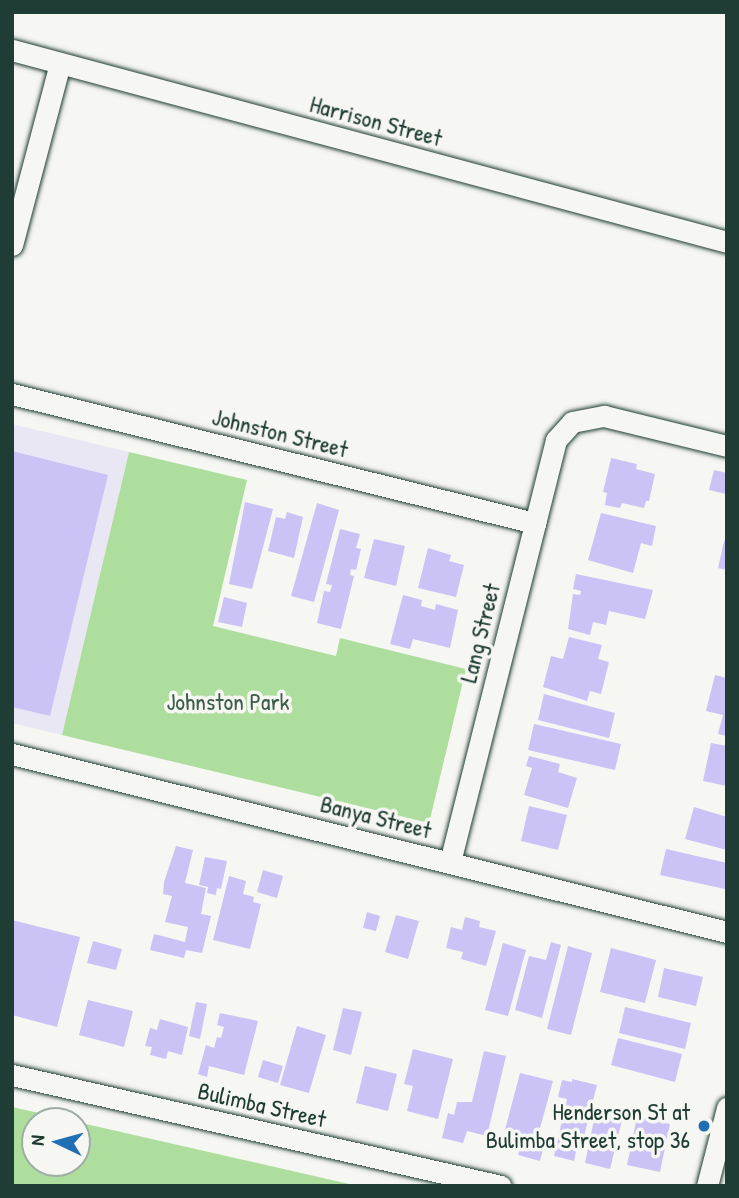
<!DOCTYPE html>
<style>
body{margin:0}
#map{position:relative;width:739px;height:1198px;overflow:hidden;background:#f6f6f2;font-family:"Patrick Hand",sans-serif}
div>[style]{position:absolute}
.built>*{inset:0;background:#e9e7f3}
.green>*{inset:0;background:#aede9e}
.building>*{inset:0;background:#cbc3f5}
.roads{filter:drop-shadow(0 0 2px #1f3d34) drop-shadow(0 0 2px #1f3d34)}
.minor>*{height:21px;margin:-10.5px;padding:0 10.5px;transform-origin:10.5px;border-radius:10.5px;background:#f6f6f2}
.dots>*{width:19px;height:19px;translate:-50% -50%;box-sizing:border-box;border:4px solid #f6f6f2;border-radius:50%}
span{translate:-50% -50%;white-space:nowrap;text-align:center;line-height:1.15;-webkit-text-stroke:7px #f6f6f2;paint-order:stroke}
.street-label{font-size:24px;color:#1f3d34}
.park-label{font-size:24px;color:#3c5d49}
.poi-label{font-size:24px;color:#1f3d34}
.right{translate:-100% -50%;text-align:right}
.frame{position:absolute;inset:0;border:14px solid #1f3d34;pointer-events:none}
.north{position:absolute;left:21px;top:1107px;width:70px;height:70px;box-sizing:border-box;background:#f6f6f2;border:2px solid #a0aca6;border-radius:50%;rotate:275deg;font-size:19px;font-weight:700;line-height:28px;text-align:center;color:#1f3d34}
.north::after{content:'';display:block;margin:auto;width:24px;height:32px;background:#1f6fb2;clip-path:polygon(50% 0,100% 100%,50% 72%,0 100%)}
</style>
<div id="map">
<div class="built">
<i style="clip-path:polygon(12px 424px,129px 452px,62px 735px,12px 723px)"></i>
</div>
<div class="green">
<i style="clip-path:polygon(129px 452px,247px 480px,213px 626px,336px 656px,340px 638px,466px 669px,429px 823px,62px 735px)"></i>
<i style="clip-path:polygon(12px 1107px,75px 1121px,35px 1121px,35px 1163px,77px 1163px,77px 1122px,358px 1186px,12px 1186px)"></i>
</div>
<div class="building">
<i style="clip-path:polygon(12px 451px,108px 475px,50px 716px,12px 707px)"></i>
<i style="clip-path:polygon(611px 458px,637px 464px,636px 469px,655px 474px,649px 501px,646px 501px,644px 508px,622px 503px,620px 508px,605px 505px,607px 493px,603px 492px)"></i>
<i style="clip-path:polygon(714px 470px,727px 473px,726px 494px,709px 490px)"></i>
<i style="clip-path:polygon(245px 502px,273px 509px,252px 589px,229px 584px)"></i>
<i style="clip-path:polygon(317px 503px,339px 510px,314px 602px,291px 596px)"></i>
<i style="clip-path:polygon(287px 512px,303px 517px,294px 558px,268px 551px,276px 517px,285px 519px)"></i>
<i style="clip-path:polygon(601px 513px,656px 526px,652px 546px,641px 543px,633px 573px,588px 560px)"></i>
<i style="clip-path:polygon(340px 529px,360px 534px,356px 548px,361px 549px,356px 570px,351px 569px,350px 575px,354px 576px,341px 629px,317px 623px,324px 591px,330px 592px,332px 585px,326px 584px)"></i>
<i style="clip-path:polygon(374px 539px,405px 546px,396px 586px,364px 578px)"></i>
<i style="clip-path:polygon(724px 541px,727px 542px,727px 570px,718px 568px)"></i>
<i style="clip-path:polygon(428px 548px,451px 555px,449px 561px,464px 565px,456px 597px,418px 588px)"></i>
<i style="clip-path:polygon(576px 574px,653px 590px,645px 619px,609px 611px,606px 625px,593px 622px,590px 635px,568px 629px,573px 594px,580px 595px,581px 591px,573px 589px)"></i>
<i style="clip-path:polygon(403px 595px,422px 600px,421px 606px,435px 610px,436px 604px,458px 610px,450px 648px,413px 639px,410px 649px,390px 644px)"></i>
<i style="clip-path:polygon(224px 597px,247px 603px,242px 627px,218px 622px)"></i>
<i style="clip-path:polygon(569px 637px,602px 645px,598px 659px,609px 662px,601px 694px,590px 691px,587px 701px,543px 687px,551px 656px,563px 659px)"></i>
<i style="clip-path:polygon(715px 675px,727px 678px,727px 736px,718px 734px,723px 715px,706px 711px)"></i>
<i style="clip-path:polygon(544px 694px,615px 713px,609px 738px,538px 720px)"></i>
<i style="clip-path:polygon(534px 724px,621px 744px,615px 770px,528px 750px)"></i>
<i style="clip-path:polygon(711px 743px,727px 746px,727px 786px,703px 781px)"></i>
<i style="clip-path:polygon(529px 756px,560px 764px,558px 772px,577px 778px,568px 808px,524px 795px,532px 768px,526px 766px)"></i>
<i style="clip-path:polygon(529px 806px,567px 815px,558px 850px,521px 841px)"></i>
<i style="clip-path:polygon(694px 807px,727px 817px,727px 850px,685px 839px)"></i>
<i style="clip-path:polygon(176px 846px,193px 850px,185px 883px,206px 888px,201px 914px,211px 916px,202px 953px,186px 950px,184px 958px,150px 950px,154px 934px,185px 942px,188px 927px,165px 922px,172px 896px,163px 894px,164px 882px)"></i>
<i style="clip-path:polygon(666px 849px,727px 863px,725px 889px,660px 875px)"></i>
<i style="clip-path:polygon(205px 857px,227px 861px,221px 889px,217px 888px,216px 895px,207px 893px,208px 887px,199px 885px)"></i>
<i style="clip-path:polygon(263px 870px,283px 876px,277px 898px,257px 892px)"></i>
<i style="clip-path:polygon(229px 876px,246px 881px,243px 894px,254px 897px,253px 902px,261px 904px,250px 949px,213px 940px)"></i>
<i style="clip-path:polygon(367px 912px,380px 916px,376px 931px,363px 928px)"></i>
<i style="clip-path:polygon(396px 915px,419px 921px,408px 959px,385px 952px)"></i>
<i style="clip-path:polygon(465px 917px,480px 921px,479px 927px,496px 931px,486px 966px,461px 959px,463px 952px,446px 948px,451px 927px,462px 930px)"></i>
<i style="clip-path:polygon(12px 920px,80px 937px,57px 1027px,12px 1015px)"></i>
<i style="clip-path:polygon(93px 941px,122px 949px,116px 970px,87px 963px)"></i>
<i style="clip-path:polygon(551px 942px,561px 945px,542px 1018px,515px 1010px,529px 956px,546px 960px)"></i>
<i style="clip-path:polygon(503px 943px,526px 950px,508px 1016px,485px 1010px)"></i>
<i style="clip-path:polygon(568px 946px,592px 953px,571px 1035px,547px 1029px)"></i>
<i style="clip-path:polygon(611px 948px,656px 960px,645px 1003px,600px 992px)"></i>
<i style="clip-path:polygon(664px 968px,703px 977px,696px 1006px,658px 997px)"></i>
<i style="clip-path:polygon(88px 1000px,133px 1011px,124px 1047px,79px 1035px)"></i>
<i style="clip-path:polygon(196px 1002px,207px 1004px,200px 1039px,189px 1036px)"></i>
<i style="clip-path:polygon(625px 1007px,691px 1023px,685px 1049px,619px 1033px)"></i>
<i style="clip-path:polygon(343px 1008px,362px 1012px,351px 1055px,333px 1050px)"></i>
<i style="clip-path:polygon(220px 1013px,258px 1021px,244px 1075px,209px 1066px,207px 1077px,198px 1074px,206px 1045px,214px 1048px,217px 1037px,221px 1038px,224px 1027px,217px 1025px)"></i>
<i style="clip-path:polygon(160px 1019px,188px 1027px,182px 1055px,168px 1051px,166px 1059px,150px 1055px,152px 1047px,145px 1046px,150px 1028px,157px 1030px)"></i>
<i style="clip-path:polygon(297px 1026px,326px 1035px,309px 1093px,280px 1085px)"></i>
<i style="clip-path:polygon(618px 1038px,682px 1054px,675px 1082px,611px 1065px)"></i>
<i style="clip-path:polygon(413px 1049px,453px 1059px,438px 1119px,407px 1111px,413px 1086px,404px 1084px)"></i>
<i style="clip-path:polygon(484px 1051px,506px 1056px,487px 1136px,467px 1131px,463px 1143px,442px 1138px,448px 1113px,454px 1115px,457px 1102px,472px 1102px)"></i>
<i style="clip-path:polygon(263px 1060px,283px 1066px,278px 1083px,258px 1077px)"></i>
<i style="clip-path:polygon(365px 1066px,397px 1074px,388px 1111px,356px 1103px)"></i>
<i style="clip-path:polygon(520px 1073px,553px 1081px,537px 1139px,545px 1141px,540px 1161px,518px 1155px,524px 1135px,505px 1130px)"></i>
<i style="clip-path:polygon(572px 1079px,597px 1085px,581px 1148px,577px 1147px,574px 1161px,554px 1156px,567px 1099px,558px 1097px,562px 1080px,572px 1082px)"></i>
<i style="clip-path:polygon(596px 1110px,623px 1116px,610px 1169px,585px 1163px)"></i>
<i style="clip-path:polygon(637px 1117px,670px 1124px,660px 1172px,627px 1165px)"></i>
</div>
<div class="roads">
<div class="minor">
<i style="left:12px;top:50px;width:740px;rotate:15.03deg"></i>
<i style="left:12px;top:245px;width:188px;rotate:-75.2deg"></i>
<i style="left:12px;top:394px;width:539px;rotate:13.86deg"></i>
<i style="left:12px;top:754px;width:737px;rotate:13.98deg"></i>
<i style="left:450px;top:862px;width:435px;rotate:-75.9deg"></i>
<i style="left:556px;top:440px;width:24px;rotate:-48deg"></i>
<i style="left:572px;top:422px;width:33px;rotate:-11deg"></i>
<i style="left:604px;top:416px;width:127px;rotate:13.7deg"></i>
<i style="left:12px;top:1075px;width:501px;rotate:12.79deg"></i>
<i style="left:707px;top:1186px;width:81px;rotate:-75.6deg"></i>
</div>
</div>
<div class="dots">
<i style="left:704px;top:1126px;background:#1f6fb2"></i>
</div>
<div class="street-label">
<span style="left:376px;top:121px;rotate:15deg">Harrison Street</span>
<span style="left:280px;top:433px;rotate:14deg">Johnston Street</span>
<span style="left:480px;top:633px;rotate:-76deg">Lang Street</span>
<span style="left:376px;top:817px;rotate:14deg">Banya Street</span>
<span style="left:262px;top:1105px;rotate:13deg">Bulimba Street</span>
</div>
<div class="park-label">
<span style="left:228px;top:702px">Johnston Park</span>
</div>
<div class="poi-label">
<span class="right" style="left:690px;top:1126px">Henderson St at<br>Bulimba Street, stop 36</span>
</div>
<div class="frame"></div>
<div class="north">N</div>
</div>
